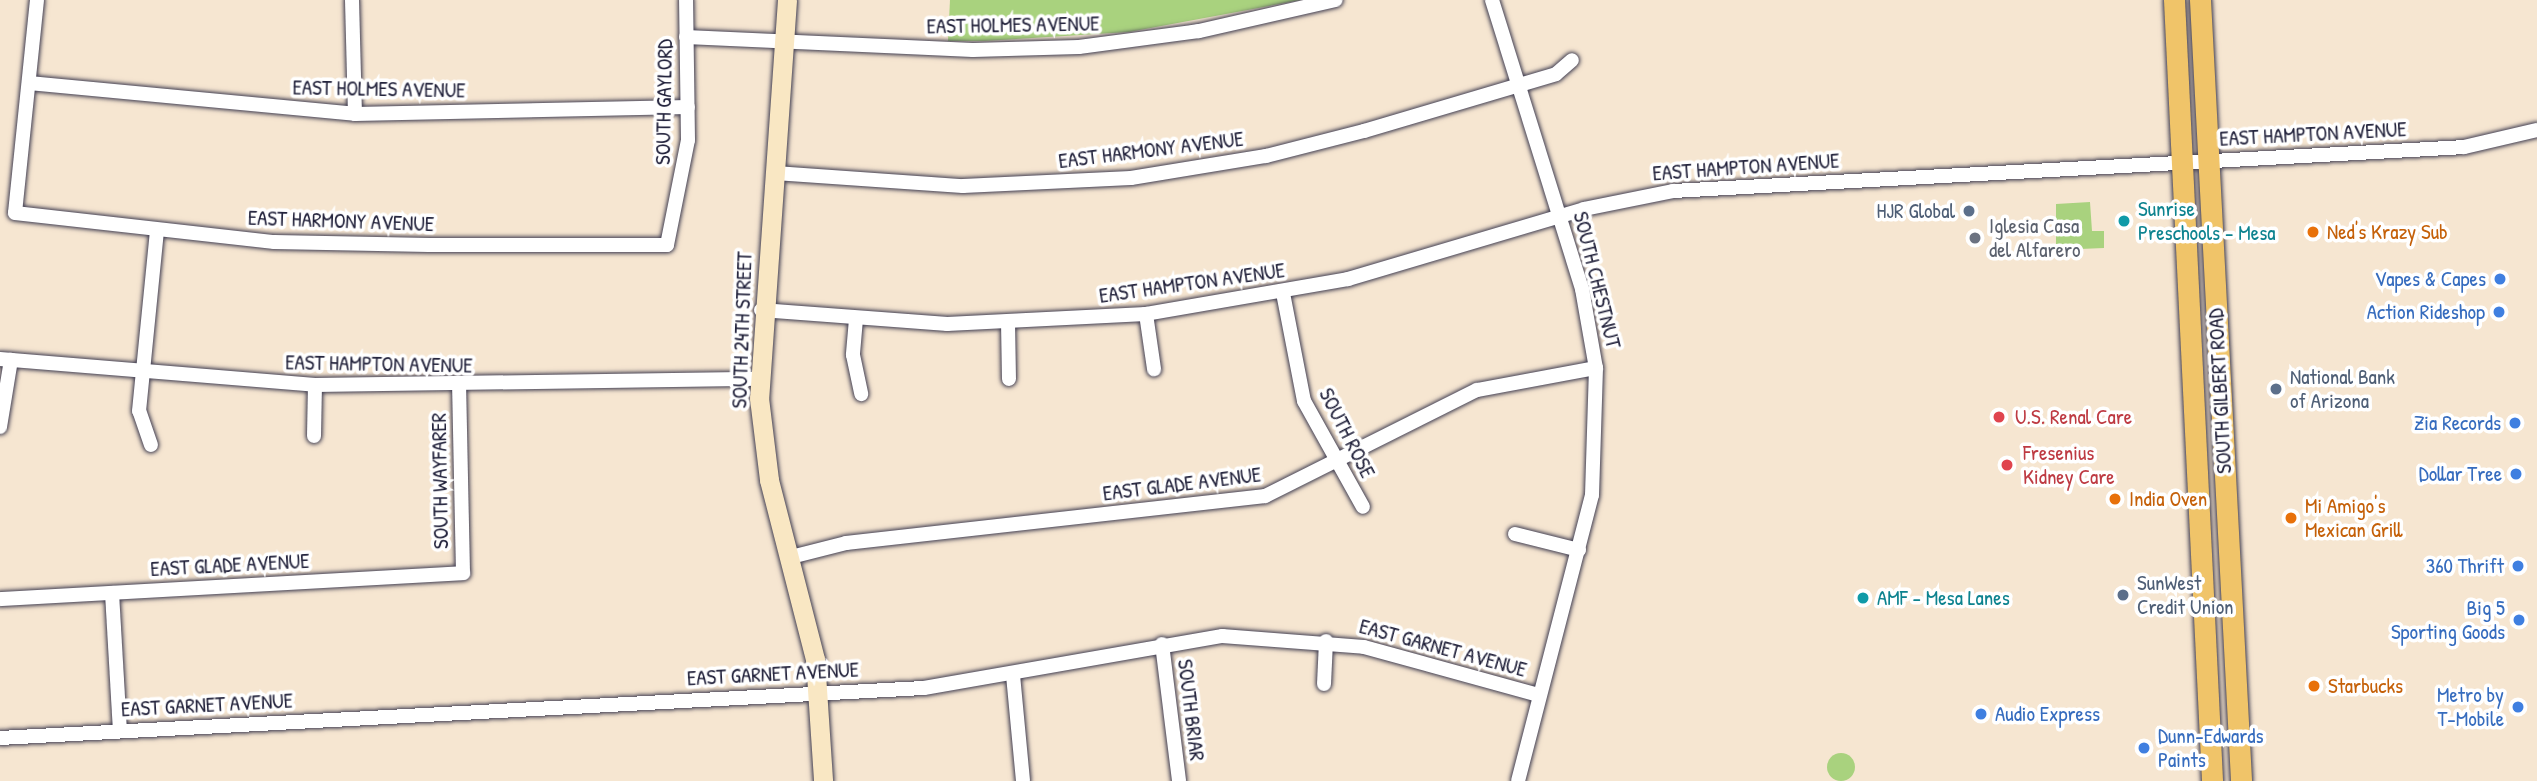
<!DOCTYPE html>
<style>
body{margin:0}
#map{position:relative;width:2537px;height:781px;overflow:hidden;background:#f6e6d1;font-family:"Patrick Hand",sans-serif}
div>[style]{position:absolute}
.green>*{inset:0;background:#a9d27e}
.round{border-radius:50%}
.roads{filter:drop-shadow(0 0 2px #423f52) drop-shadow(0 0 2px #423f52)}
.street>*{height:14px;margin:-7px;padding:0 7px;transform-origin:7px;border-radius:7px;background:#fff}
.secondary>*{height:19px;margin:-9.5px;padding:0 9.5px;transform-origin:9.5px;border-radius:9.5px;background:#f9e7c3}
.primary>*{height:21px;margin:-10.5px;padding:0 10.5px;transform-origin:10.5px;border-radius:10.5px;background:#f0c469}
.dots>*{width:19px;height:19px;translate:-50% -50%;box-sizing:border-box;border:4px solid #fff;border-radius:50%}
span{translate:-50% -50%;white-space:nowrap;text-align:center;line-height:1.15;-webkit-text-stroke:7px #fff;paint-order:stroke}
.street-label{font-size:21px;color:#22223b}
.culture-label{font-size:21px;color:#0d838f}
.left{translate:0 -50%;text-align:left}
.service-label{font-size:21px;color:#4e5e75}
.right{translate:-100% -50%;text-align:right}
.worship-label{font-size:21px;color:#5b616d}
.food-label{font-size:21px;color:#c56008}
.shop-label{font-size:21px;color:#366cbe}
.health-label{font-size:21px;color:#be3a42}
</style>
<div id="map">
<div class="green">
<i style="clip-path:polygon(950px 0,1301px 0,1129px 32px,984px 41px,948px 41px)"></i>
<i style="clip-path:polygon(2090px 202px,2092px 231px,2104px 231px,2104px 248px,2056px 250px,2056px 204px)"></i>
<i class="round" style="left:1827px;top:753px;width:28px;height:28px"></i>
</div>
<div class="roads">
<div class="street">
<i style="left:37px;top:0;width:214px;rotate:95.9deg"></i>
<i style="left:15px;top:213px;width:261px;rotate:6.4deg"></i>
<i style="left:274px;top:242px;width:155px;rotate:1.1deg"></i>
<i style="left:429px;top:245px;width:238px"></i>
<i style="left:667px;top:245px;width:107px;rotate:-78.7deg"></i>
<i style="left:688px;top:140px;width:140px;rotate:-90.8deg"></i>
<i style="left:352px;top:0;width:114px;rotate:88.5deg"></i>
<i style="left:1492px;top:0;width:303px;rotate:72.7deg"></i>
<i style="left:1582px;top:289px;width:80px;rotate:80deg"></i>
<i style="left:1596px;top:368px;width:127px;rotate:91.8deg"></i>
<i style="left:1592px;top:495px;width:295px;rotate:104.5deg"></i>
<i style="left:686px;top:37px;width:287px;rotate:2.6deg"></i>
<i style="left:973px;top:50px;width:106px;rotate:-1.6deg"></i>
<i style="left:1079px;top:47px;width:121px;rotate:-7.6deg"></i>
<i style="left:1199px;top:31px;width:140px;rotate:-12.8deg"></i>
<i style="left:29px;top:83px;width:327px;rotate:5.4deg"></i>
<i style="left:355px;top:114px;width:333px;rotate:-1.2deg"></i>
<i style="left:775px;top:173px;width:188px;rotate:4deg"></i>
<i style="left:963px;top:186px;width:168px;rotate:-2.7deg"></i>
<i style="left:1131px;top:178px;width:137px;rotate:-9.3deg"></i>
<i style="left:1266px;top:156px;width:101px;rotate:-14.3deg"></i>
<i style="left:1364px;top:131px;width:200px;rotate:-16.5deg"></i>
<i style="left:1556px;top:74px;width:21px;rotate:-41deg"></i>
<i style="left:1283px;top:293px;width:110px;rotate:79deg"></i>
<i style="left:1304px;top:401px;width:121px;rotate:60.9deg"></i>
<i style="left:761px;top:310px;width:187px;rotate:4.3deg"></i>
<i style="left:947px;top:324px;width:199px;rotate:-2.9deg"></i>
<i style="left:1146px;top:314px;width:205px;rotate:-9.8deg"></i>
<i style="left:1348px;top:279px;width:246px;rotate:-16.5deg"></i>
<i style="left:1584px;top:209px;width:91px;rotate:-11.4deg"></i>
<i style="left:1673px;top:191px;width:792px;rotate:-3.18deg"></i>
<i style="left:2464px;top:147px;width:75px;rotate:-13.1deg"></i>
<i style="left:1146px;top:314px;width:56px;rotate:81.7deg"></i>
<i style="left:856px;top:319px;width:36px;rotate:95deg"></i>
<i style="left:853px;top:355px;width:40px;rotate:78deg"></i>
<i style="left:1008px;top:322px;width:57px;rotate:89deg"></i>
<i style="left:0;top:359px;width:316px;rotate:4.7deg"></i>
<i style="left:315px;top:385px;width:444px;rotate:-0.8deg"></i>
<i style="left:0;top:427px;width:68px;rotate:-80.7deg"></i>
<i style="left:314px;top:436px;width:51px;rotate:-88.9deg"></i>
<i style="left:151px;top:445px;width:36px;rotate:-109deg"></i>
<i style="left:139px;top:411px;width:182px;rotate:-84.3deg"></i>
<i style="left:1515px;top:534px;width:66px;rotate:14deg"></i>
<i style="left:791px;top:557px;width:57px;rotate:-14.3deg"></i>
<i style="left:846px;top:543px;width:422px;rotate:-6.4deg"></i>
<i style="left:1265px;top:496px;width:237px;rotate:-26.6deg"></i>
<i style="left:1477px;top:390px;width:121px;rotate:-10.5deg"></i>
<i style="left:112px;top:593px;width:138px;rotate:86.7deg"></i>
<i style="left:0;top:599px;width:464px;rotate:-3.2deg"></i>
<i style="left:463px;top:573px;width:186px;rotate:-91.2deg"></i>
<i style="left:1162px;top:644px;width:138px;rotate:82.9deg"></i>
<i style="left:1013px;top:675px;width:106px;rotate:84.6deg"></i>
<i style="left:1324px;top:684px;width:43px;rotate:-87.3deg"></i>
<i style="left:0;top:738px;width:925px;rotate:-3.1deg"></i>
<i style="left:924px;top:688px;width:303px;rotate:-9.9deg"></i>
<i style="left:1222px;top:636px;width:142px;rotate:4.4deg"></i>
<i style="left:1364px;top:647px;width:180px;rotate:15.4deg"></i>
</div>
<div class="secondary">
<i style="left:787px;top:0;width:399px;rotate:94deg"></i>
<i style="left:759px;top:398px;width:83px;rotate:83deg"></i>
<i style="left:769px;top:480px;width:185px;rotate:75.6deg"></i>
<i style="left:815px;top:659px;width:122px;rotate:86.2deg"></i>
</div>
<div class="primary">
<i style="left:2174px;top:0;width:782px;rotate:87.21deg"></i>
<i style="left:2200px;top:0;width:782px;rotate:86.99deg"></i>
</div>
</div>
<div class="dots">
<i style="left:1969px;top:211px;background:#5c6f8a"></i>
<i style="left:2124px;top:221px;background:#0f9aa8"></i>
<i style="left:2313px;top:232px;background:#e8710a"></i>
<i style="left:1975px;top:238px;background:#6b7280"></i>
<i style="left:2500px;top:279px;background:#3f7fe0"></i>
<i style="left:2499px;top:312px;background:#3f7fe0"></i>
<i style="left:2276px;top:389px;background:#5c6f8a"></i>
<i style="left:1999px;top:417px;background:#e0444e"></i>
<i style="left:2515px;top:423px;background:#3f7fe0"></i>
<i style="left:2007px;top:465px;background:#e0444e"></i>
<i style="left:2516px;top:474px;background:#3f7fe0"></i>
<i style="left:2115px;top:499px;background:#e8710a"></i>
<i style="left:2291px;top:518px;background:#e8710a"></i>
<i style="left:2518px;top:566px;background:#3f7fe0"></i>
<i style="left:2123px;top:595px;background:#5c6f8a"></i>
<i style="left:1863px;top:598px;background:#0f9aa8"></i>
<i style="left:2519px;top:620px;background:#3f7fe0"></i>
<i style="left:2314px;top:686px;background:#e8710a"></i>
<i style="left:2518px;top:707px;background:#3f7fe0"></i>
<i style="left:1981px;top:714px;background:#3f7fe0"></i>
<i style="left:2144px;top:748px;background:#3f7fe0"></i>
</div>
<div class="street-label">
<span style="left:1013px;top:25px;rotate:-1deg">EAST HOLMES AVENUE</span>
<span style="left:379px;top:89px;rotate:1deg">EAST HOLMES AVENUE</span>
<span style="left:664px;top:102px;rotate:-89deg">SOUTH GAYLORD</span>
<span style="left:2313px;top:134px;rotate:-3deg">EAST HAMPTON AVENUE</span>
<span style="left:1151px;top:150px;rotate:-7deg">EAST HARMONY AVENUE</span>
<span style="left:1746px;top:167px;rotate:-4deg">EAST HAMPTON AVENUE</span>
<span style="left:341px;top:221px;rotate:2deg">EAST HARMONY AVENUE</span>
<span style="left:1597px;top:280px;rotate:76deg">SOUTH CHESTNUT</span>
<span style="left:1192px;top:283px;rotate:-8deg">EAST HAMPTON AVENUE</span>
<span style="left:742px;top:330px;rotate:-88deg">SOUTH 24TH STREET</span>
<span style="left:379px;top:364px;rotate:1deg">EAST HAMPTON AVENUE</span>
<span style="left:2220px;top:391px;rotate:-93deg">SOUTH GILBERT ROAD</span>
<span style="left:1347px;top:433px;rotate:63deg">SOUTH ROSE</span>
<span style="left:440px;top:481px;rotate:-91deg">SOUTH WAYFARER</span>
<span style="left:1182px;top:484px;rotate:-7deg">EAST GLADE AVENUE</span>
<span style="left:230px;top:565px;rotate:-3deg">EAST GLADE AVENUE</span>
<span style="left:1443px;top:648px;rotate:15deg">EAST GARNET AVENUE</span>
<span style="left:773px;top:674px;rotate:-3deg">EAST GARNET AVENUE</span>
<span style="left:207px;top:705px;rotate:-3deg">EAST GARNET AVENUE</span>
<span style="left:1191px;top:710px;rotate:83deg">SOUTH BRIAR</span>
</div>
<div class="culture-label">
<span class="left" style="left:2138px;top:221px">Sunrise<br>Preschools - Mesa</span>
<span class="left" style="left:1877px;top:598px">AMF - Mesa Lanes</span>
</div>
<div class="service-label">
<span class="right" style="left:1955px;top:211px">HJR Global</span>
<span class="left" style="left:2290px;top:389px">National Bank<br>of Arizona</span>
<span class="left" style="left:2137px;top:595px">SunWest<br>Credit Union</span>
</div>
<div class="worship-label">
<span class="left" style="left:1989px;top:238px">Iglesia Casa<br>del Alfarero</span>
</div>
<div class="food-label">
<span class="left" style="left:2327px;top:232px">Ned's Krazy Sub</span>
<span class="left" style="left:2129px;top:499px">India Oven</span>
<span class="left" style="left:2305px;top:518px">Mi Amigo's<br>Mexican Grill</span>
<span class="left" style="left:2328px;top:686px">Starbucks</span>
</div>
<div class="shop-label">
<span class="right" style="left:2486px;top:279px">Vapes &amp; Capes</span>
<span class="right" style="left:2485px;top:312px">Action Rideshop</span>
<span class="right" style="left:2501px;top:423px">Zia Records</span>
<span class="right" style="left:2502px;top:474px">Dollar Tree</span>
<span class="right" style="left:2504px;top:566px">360 Thrift</span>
<span class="right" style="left:2505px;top:620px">Big 5<br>Sporting Goods</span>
<span class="right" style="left:2504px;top:707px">Metro by<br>T-Mobile</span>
<span class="left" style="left:1995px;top:714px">Audio Express</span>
<span class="left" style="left:2158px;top:748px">Dunn-Edwards<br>Paints</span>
</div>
<div class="health-label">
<span class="left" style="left:2015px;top:417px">U.S. Renal Care</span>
<span class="left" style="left:2023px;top:465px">Fresenius<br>Kidney Care</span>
</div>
</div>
